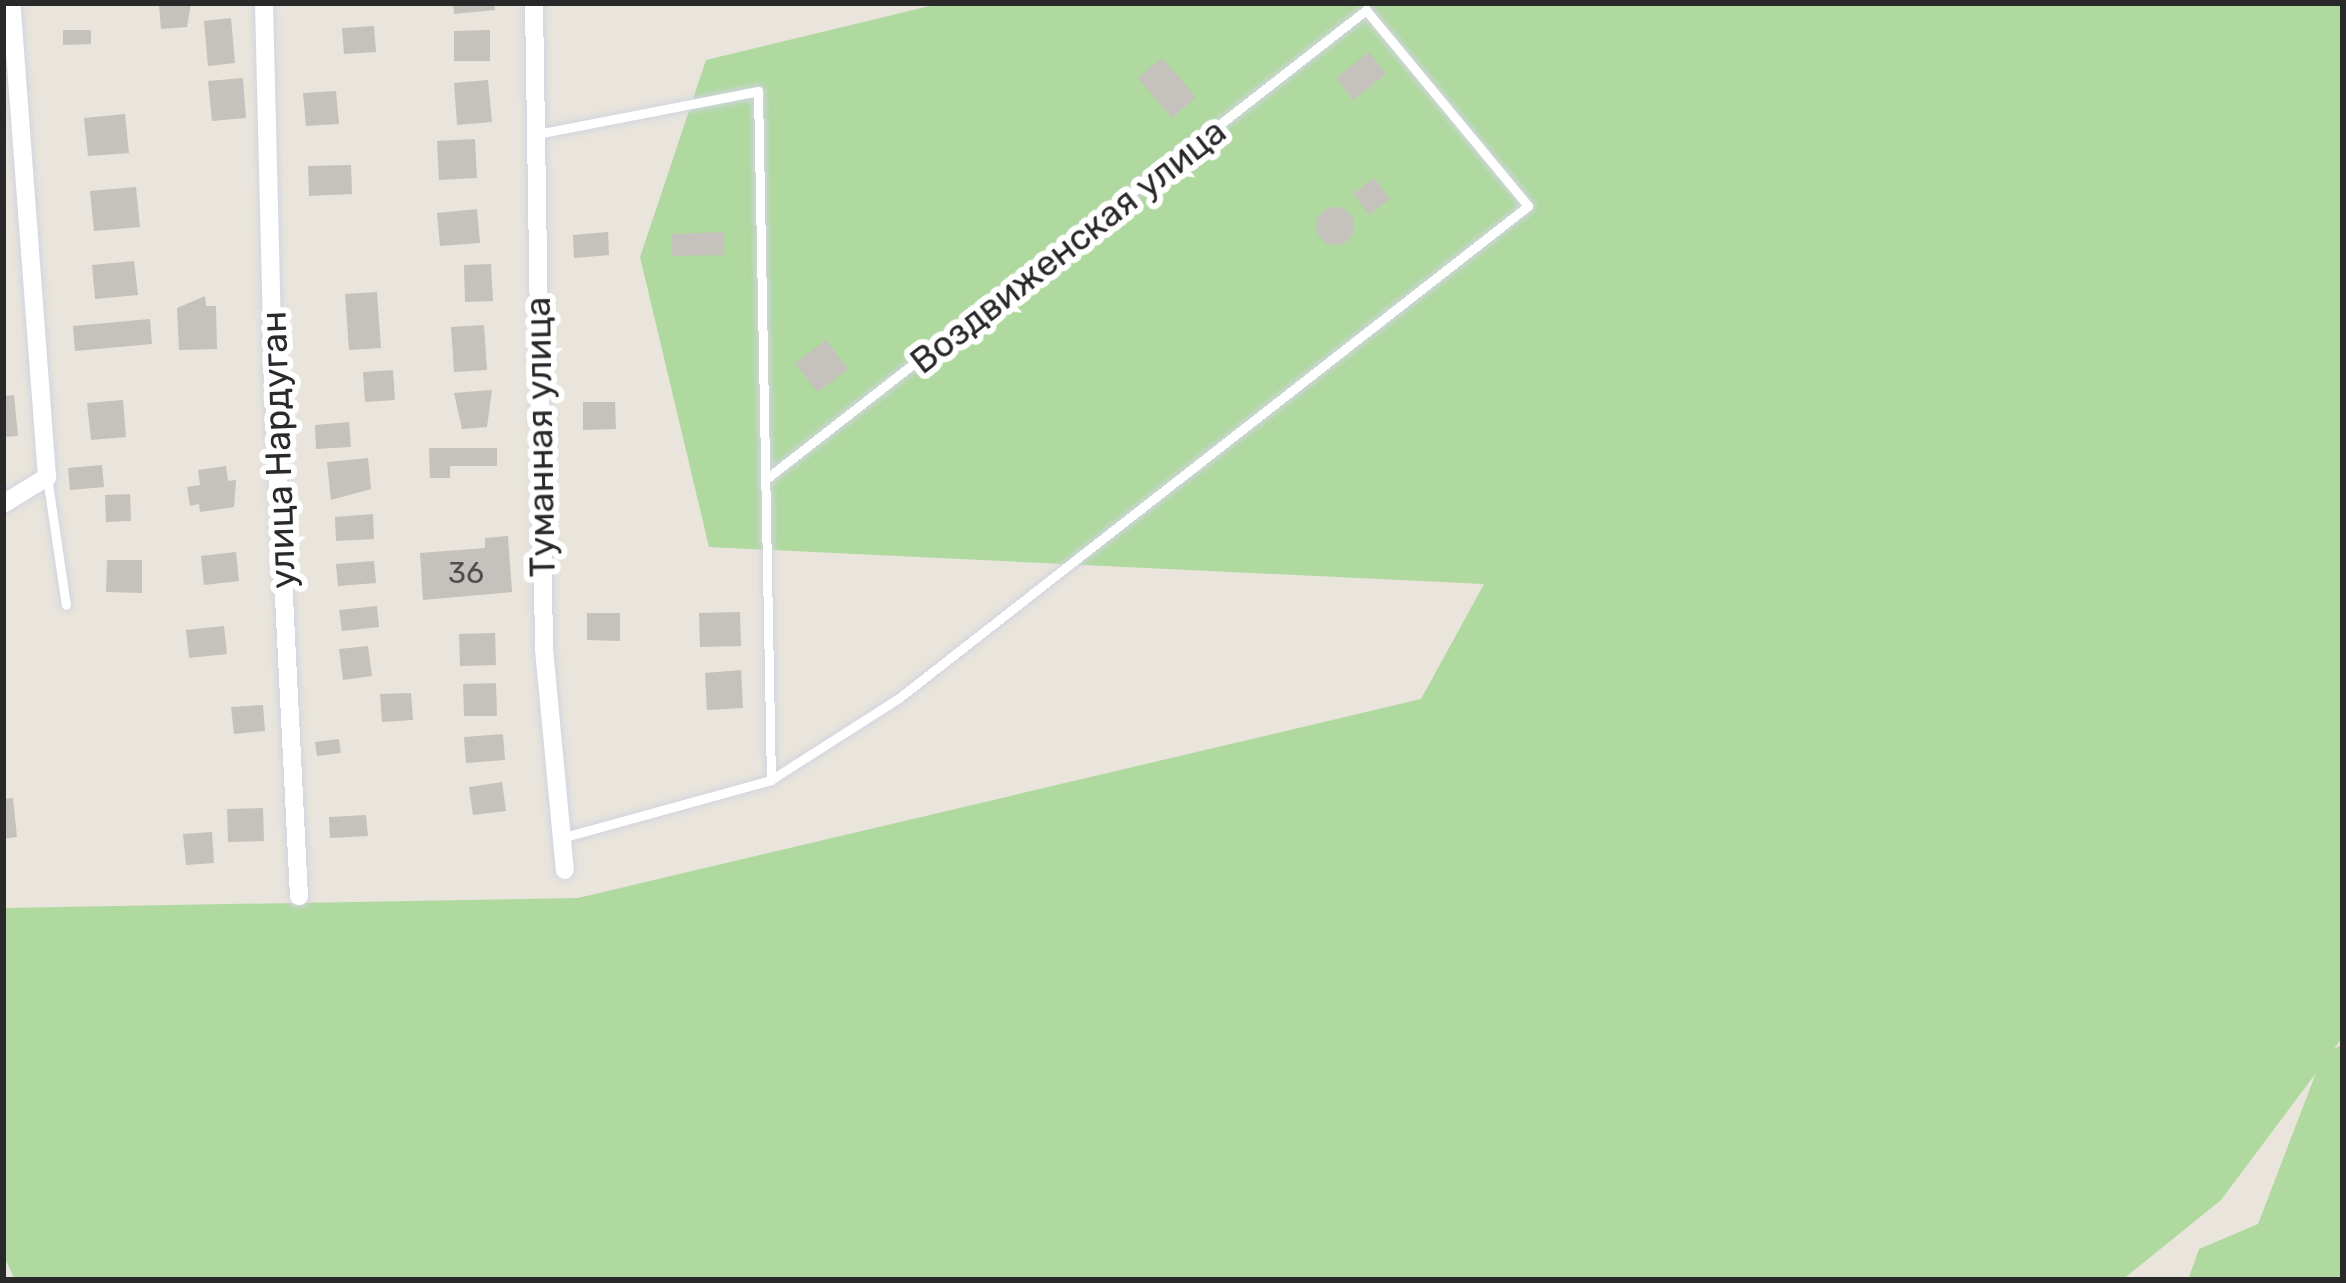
<!DOCTYPE html>
<meta charset="utf-8">
<style>
body{margin:0}
#map{position:relative;width:2346px;height:1283px;overflow:hidden;background:#e9e5dc;font-family:Rubik,sans-serif}
div>[style]{position:absolute}
.green>*{inset:0;background:#afd99f}
.building>*{inset:0;background:#c5c1bc}
.round{border-radius:50%}
.roads{filter:drop-shadow(0 0 3px #d2d4e0) drop-shadow(0 0 3px #d2d4e0)}
.service>*{height:9px;margin:-4.5px;padding:0 4.5px;transform-origin:4.5px;border-radius:4.5px;background:#fff}
.minor>*{height:18px;margin:-9px;padding:0 9px;transform-origin:9px;border-radius:9px;background:#fff}
span{translate:-50% -50%;white-space:nowrap;text-align:center;line-height:1.15;-webkit-text-stroke:12px #fff;paint-order:stroke}
.number-label{font-size:30px;color:#504f4e}
.number-label span{-webkit-text-stroke-width:0}
.street-label{font-size:36px;color:#292929}
.frame{position:absolute;inset:0;border:6px solid #292929;pointer-events:none}
</style>
<div id="map">
<div class="green">
<i style="clip-path:polygon(942px 3px,2343px 3px,2343px 1036px,2334px 1049px,2343px 1044px,2343px 1280px,2189px 1277px,2199px 1249px,2258px 1224px,2316px 1073px,2221px 1200px,2122px 1280px,15px 1280px,3px 1254px,4px 908px,578px 898px,1421px 699px,1484px 584px,709px 547px,640px 257px,706px 60px)"></i>
</div>
<div class="building">
<i style="clip-path:polygon(159px 3px,191px 3px,187px 27px,161px 29px)"></i>
<i style="clip-path:polygon(453px 3px,494px 3px,495px 10px,454px 14px)"></i>
<i style="clip-path:polygon(231px 18px,235px 63px,208px 66px,204px 21px)"></i>
<i style="clip-path:polygon(374px 26px,376px 52px,344px 54px,342px 28px)"></i>
<i style="clip-path:polygon(63px 30px,91px 30px,91px 44px,63px 45px)"></i>
<i style="clip-path:polygon(490px 30px,490px 61px,454px 61px,454px 31px)"></i>
<i style="clip-path:polygon(1369px 52px,1386px 74px,1353px 100px,1336px 78px)"></i>
<i style="clip-path:polygon(1162px 58px,1196px 97px,1172px 118px,1138px 78px)"></i>
<i style="clip-path:polygon(243px 78px,246px 118px,212px 121px,208px 81px)"></i>
<i style="clip-path:polygon(488px 80px,492px 122px,457px 125px,454px 83px)"></i>
<i style="clip-path:polygon(336px 91px,339px 124px,306px 126px,303px 93px)"></i>
<i style="clip-path:polygon(125px 114px,129px 153px,88px 156px,84px 118px)"></i>
<i style="clip-path:polygon(475px 139px,477px 178px,439px 180px,437px 141px)"></i>
<i style="clip-path:polygon(351px 165px,352px 194px,309px 196px,308px 166px)"></i>
<i style="clip-path:polygon(1374px 178px,1390px 199px,1369px 215px,1353px 194px)"></i>
<i style="clip-path:polygon(136px 187px,140px 227px,94px 231px,90px 191px)"></i>
<i class="round" style="left:1316px;top:207px;width:38px;height:38px"></i>
<i style="clip-path:polygon(477px 209px,480px 243px,440px 246px,437px 213px)"></i>
<i style="clip-path:polygon(608px 232px,609px 255px,574px 258px,573px 235px)"></i>
<i style="clip-path:polygon(723px 232px,724px 255px,672px 256px,672px 234px)"></i>
<i style="clip-path:polygon(134px 261px,138px 295px,95px 299px,92px 265px)"></i>
<i style="clip-path:polygon(491px 264px,493px 301px,465px 302px,464px 265px)"></i>
<i style="clip-path:polygon(377px 292px,381px 348px,349px 350px,345px 294px)"></i>
<i style="clip-path:polygon(205px 296px,206px 306px,216px 306px,217px 349px,179px 350px,177px 308px)"></i>
<i style="clip-path:polygon(150px 319px,152px 344px,75px 351px,73px 326px)"></i>
<i style="clip-path:polygon(484px 325px,487px 370px,454px 372px,451px 327px)"></i>
<i style="clip-path:polygon(826px 340px,848px 369px,817px 392px,795px 363px)"></i>
<i style="clip-path:polygon(393px 370px,395px 400px,365px 402px,363px 372px)"></i>
<i style="clip-path:polygon(492px 390px,487px 427px,462px 429px,454px 393px)"></i>
<i style="clip-path:polygon(14px 395px,18px 436px,3px 437px,3px 396px)"></i>
<i style="clip-path:polygon(123px 400px,126px 437px,91px 440px,87px 403px)"></i>
<i style="clip-path:polygon(583px 402px,615px 402px,616px 429px,583px 430px)"></i>
<i style="clip-path:polygon(349px 422px,351px 447px,316px 449px,315px 425px)"></i>
<i style="clip-path:polygon(429px 448px,497px 448px,497px 466px,450px 466px,450px 478px,430px 478px)"></i>
<i style="clip-path:polygon(368px 458px,371px 489px,331px 500px,327px 462px)"></i>
<i style="clip-path:polygon(102px 465px,104px 487px,70px 490px,68px 468px)"></i>
<i style="clip-path:polygon(226px 466px,228px 481px,236px 480px,234px 507px,200px 512px,199px 504px,190px 506px,187px 487px,200px 485px,198px 470px)"></i>
<i style="clip-path:polygon(130px 494px,131px 521px,106px 522px,105px 495px)"></i>
<i style="clip-path:polygon(373px 514px,374px 539px,336px 541px,335px 517px)"></i>
<i style="clip-path:polygon(508px 536px,512px 592px,423px 600px,420px 553px,485px 548px,485px 538px)"></i>
<i style="clip-path:polygon(236px 552px,239px 581px,204px 585px,201px 556px)"></i>
<i style="clip-path:polygon(107px 560px,142px 560px,142px 593px,106px 592px)"></i>
<i style="clip-path:polygon(374px 561px,376px 583px,338px 586px,336px 564px)"></i>
<i style="clip-path:polygon(377px 606px,379px 627px,342px 631px,339px 610px)"></i>
<i style="clip-path:polygon(740px 612px,741px 646px,700px 647px,699px 613px)"></i>
<i style="clip-path:polygon(587px 613px,620px 613px,620px 641px,587px 640px)"></i>
<i style="clip-path:polygon(224px 626px,227px 654px,189px 658px,186px 630px)"></i>
<i style="clip-path:polygon(495px 633px,496px 665px,460px 666px,459px 634px)"></i>
<i style="clip-path:polygon(368px 646px,372px 676px,343px 680px,339px 649px)"></i>
<i style="clip-path:polygon(741px 670px,743px 708px,707px 710px,705px 673px)"></i>
<i style="clip-path:polygon(496px 683px,497px 716px,464px 716px,463px 684px)"></i>
<i style="clip-path:polygon(411px 693px,413px 720px,382px 722px,380px 694px)"></i>
<i style="clip-path:polygon(263px 705px,265px 731px,234px 734px,231px 707px)"></i>
<i style="clip-path:polygon(503px 734px,505px 760px,466px 763px,464px 737px)"></i>
<i style="clip-path:polygon(339px 739px,341px 753px,317px 756px,315px 742px)"></i>
<i style="clip-path:polygon(502px 782px,506px 811px,473px 815px,469px 787px)"></i>
<i style="clip-path:polygon(13px 798px,17px 837px,3px 839px,3px 799px)"></i>
<i style="clip-path:polygon(263px 808px,264px 841px,228px 842px,227px 809px)"></i>
<i style="clip-path:polygon(366px 815px,368px 836px,330px 838px,329px 817px)"></i>
<i style="clip-path:polygon(212px 832px,214px 863px,186px 865px,183px 834px)"></i>
</div>
<div class="roads">
<div class="service">
<i style="left:537px;top:134px;width:225px;rotate:-11deg"></i>
<i style="left:758px;top:91px;width:689px;rotate:88.92deg"></i>
<i style="left:771px;top:780px;width:215px;rotate:164.6deg"></i>
<i style="left:47px;top:477px;width:129px;rotate:81.6deg"></i>
<i style="left:766px;top:479px;width:762px;rotate:-38.01deg"></i>
<i style="left:1366px;top:10px;width:254px;rotate:50.4deg"></i>
<i style="left:1528px;top:206px;width:799px;rotate:141.97deg"></i>
<i style="left:899px;top:698px;width:152px;rotate:147.4deg"></i>
</div>
<div class="minor">
<i style="left:264px;top:3px;width:375px;rotate:88.6deg"></i>
<i style="left:273px;top:378px;width:519px;rotate:87.13deg"></i>
<i style="left:534px;top:3px;width:646px;rotate:89.11deg"></i>
<i style="left:544px;top:649px;width:222px;rotate:84.6deg"></i>
<i style="left:3px;top:504px;width:52px;rotate:-31.5deg"></i>
<i style="left:47px;top:477px;width:475px;rotate:-94.3deg"></i>
</div>
</div>
<div class="number-label">
<span style="left:466px;top:573px">36</span>
</div>
<div class="street-label">
<span style="left:1068px;top:246px;rotate:-38deg">Воздвиженская улица</span>
<span style="left:540px;top:437px;rotate:-91deg">Туманная улица</span>
<span style="left:278px;top:450px;rotate:-92deg">улица Нардуган</span>
</div>
<div class="frame"></div>
</div>
